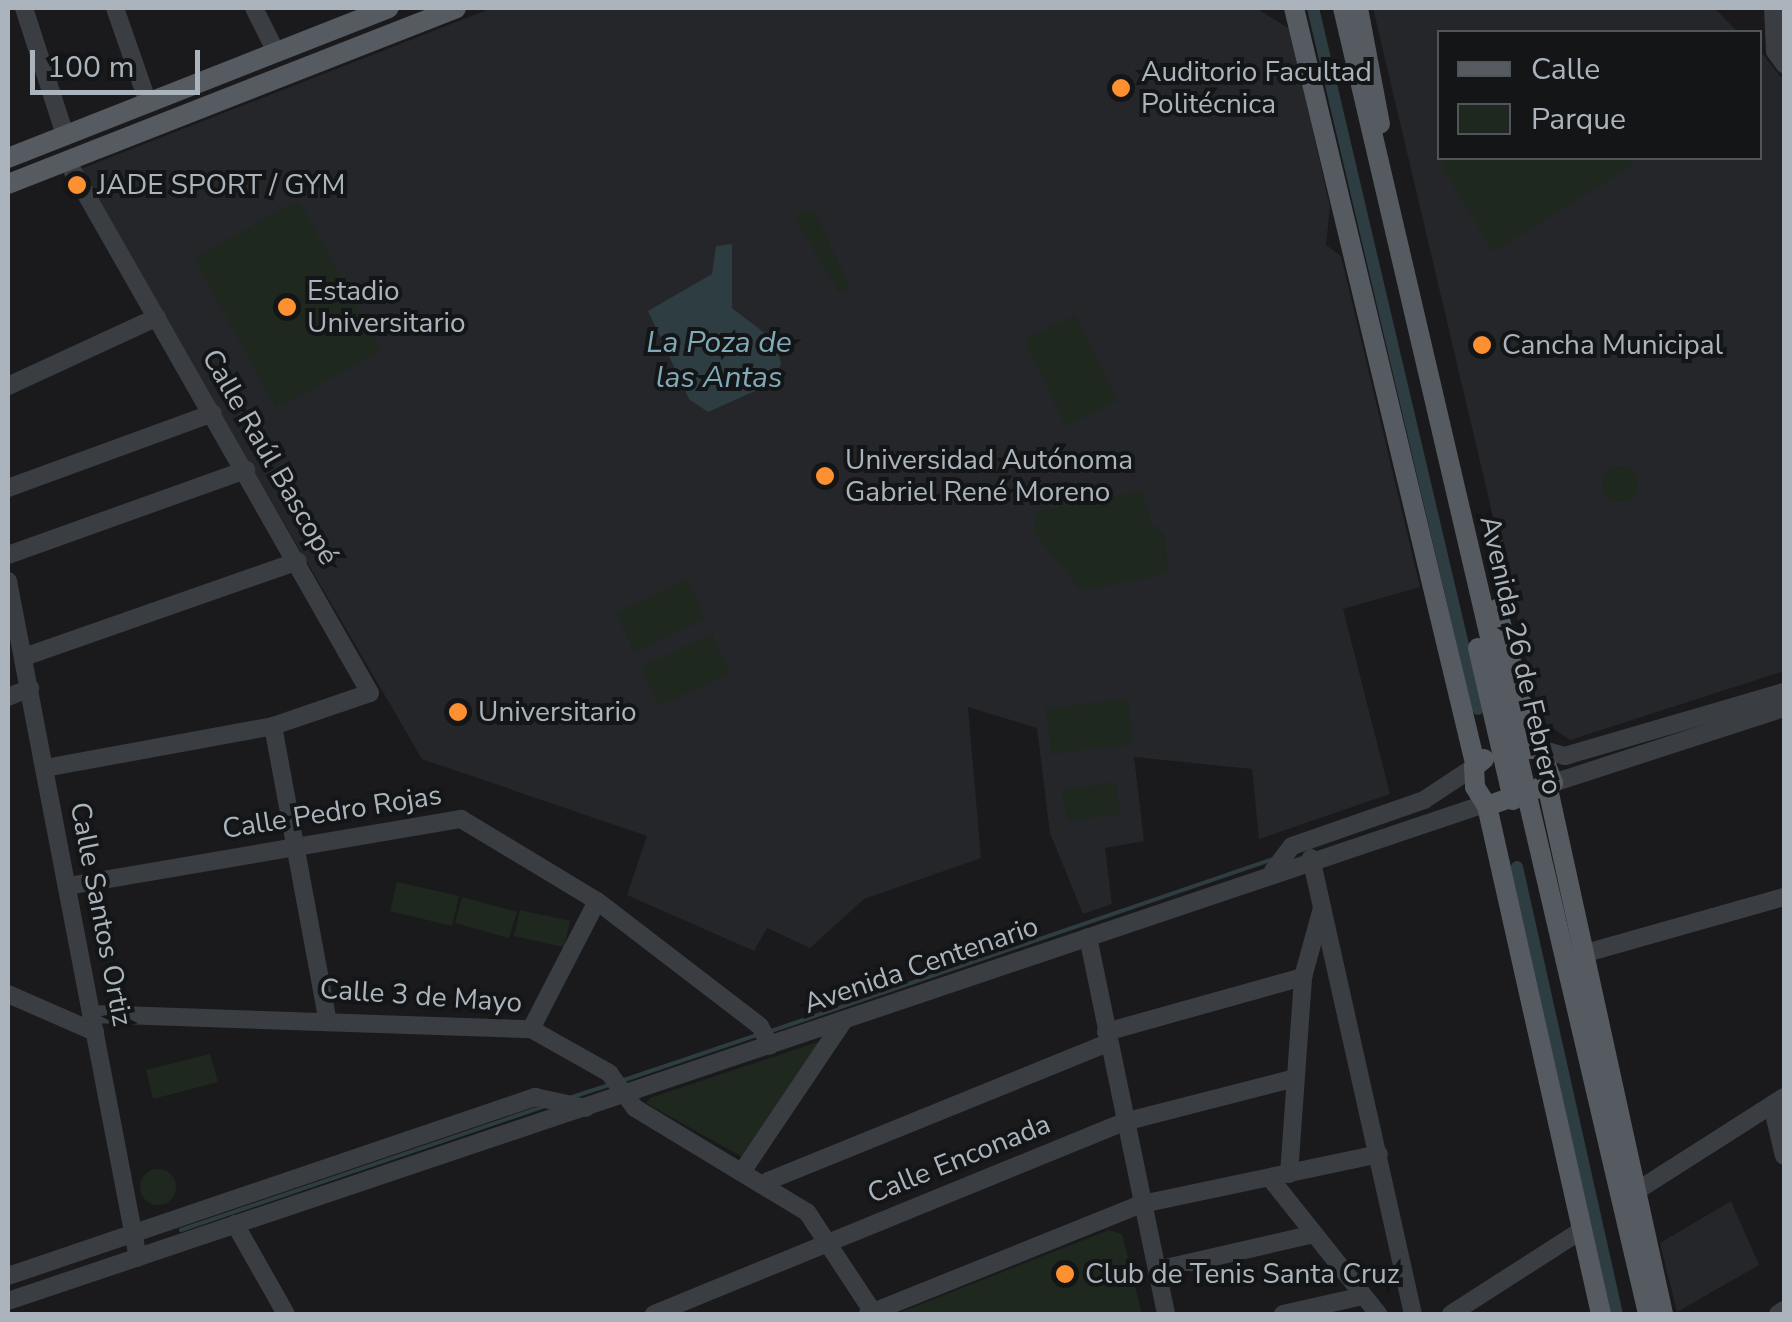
<!DOCTYPE html>
<meta charset="utf-8">
<style>
body{margin:0}
#map{position:relative;width:1792px;height:1322px;overflow:hidden;background:#1a1a1c;font-family:"Nunito Sans",sans-serif}
div>[style]{position:absolute}
.built>*{inset:0;background:#252629}
.green>*{inset:0;background:#1f281f}
.round{border-radius:50%}
.water>*{inset:0;background:#2e3d41}
.stream>*{height:4px;margin:-2px;padding:0 2px;transform-origin:2px;border-radius:2px;background:#2e3d41}
.canal>*{height:12px;margin:-6px;padding:0 6px;transform-origin:6px;border-radius:6px;background:#2e3d41}
.minor>*{height:18px;margin:-9px;padding:0 9px;transform-origin:9px;border-radius:9px;background:#3a3d41}
.major>*{height:20px;margin:-10px;padding:0 10px;transform-origin:10px;border-radius:10px;background:#565a61}
.dots>*{width:28px;height:28px;translate:-50% -50%;box-sizing:border-box;border:5px solid #141517;border-radius:50%}
span{translate:-50% -50%;white-space:nowrap;text-align:center;line-height:1.15;-webkit-text-stroke:8px #141517;paint-order:stroke}
.poi-label{font-size:28px;color:#abb4bc}
.left{translate:0 -50%;text-align:left}
.street-label{font-size:28px;color:#abb4bc}
.water-label{font-size:30px;color:#81aab9;font-style:italic}
.frame{position:absolute;inset:0;border:10px solid #abb4bc;pointer-events:none}
.legend{position:absolute;left:1437px;top:30px;width:325px;height:130px;box-sizing:border-box;background:#141517;border:2px solid #505559;margin:0;padding:12px 18px;list-style:none;font-size:30px;color:#abb4bc}
.legend li{display:flex;align-items:center;gap:20px;height:50px}
.legend b{width:50px;border:2px solid #505559}
.scale{position:absolute;left:30px;top:50px;width:170px;height:45px;box-sizing:border-box;border:5px solid #abb4bc;border-top:0;padding-left:12px;font-size:30px;line-height:35px;white-space:nowrap;color:#abb4bc;-webkit-text-stroke:8px #141517;paint-order:stroke}
</style>
<div id="map">
<div class="built">
<i style="clip-path:polygon(492px 8px,1256px 8px,1290px 29px,1330px 207px,1326px 245px,1341px 256px,1420px 587px,1343px 609px,1390px 794px,1259px 839px,1252px 769px,1134px 757px,1144px 841px,1105px 848px,1112px 904px,1083px 914px,1050px 833px,1037px 728px,968px 707px,981px 858px,864px 899px,810px 948px,767px 928px,754px 951px,627px 895px,647px 836px,422px 759px,78px 170px)"></i>
<i style="clip-path:polygon(1373px 8px,1714px 8px,1738px 32px,1440px 32px,1440px 158px,1760px 158px,1760px 51px,1784px 81px,1784px 671px,1570px 740px,1541px 720px)"></i>
<i style="clip-path:polygon(1731px 1201px,1759px 1265px,1677px 1312px,1660px 1243px)"></i>
</div>
<div class="green">
<i style="clip-path:polygon(1449px 158px,1630px 158px,1634px 164px,1493px 252px,1440px 163px)"></i>
<i style="clip-path:polygon(299px 200px,381px 351px,276px 408px,194px 258px)"></i>
<i style="clip-path:polygon(813px 208px,850px 288px,839px 293px,794px 217px)"></i>
<i style="clip-path:polygon(1075px 315px,1117px 401px,1066px 426px,1024px 339px)"></i>
<i class="round" style="left:1602px;top:466px;width:36px;height:36px"></i>
<i style="clip-path:polygon(1142px 491px,1152px 524px,1165px 535px,1168px 573px,1081px 591px,1032px 530px,1038px 511px)"></i>
<i style="clip-path:polygon(687px 579px,705px 619px,634px 652px,616px 613px)"></i>
<i style="clip-path:polygon(712px 634px,730px 673px,659px 706px,641px 667px)"></i>
<i style="clip-path:polygon(1128px 699px,1133px 744px,1051px 754px,1046px 708px)"></i>
<i style="clip-path:polygon(1116px 782px,1120px 814px,1067px 821px,1062px 790px)"></i>
<i style="clip-path:polygon(397px 882px,459px 896px,452px 926px,390px 911px)"></i>
<i style="clip-path:polygon(462px 897px,517px 912px,509px 938px,455px 923px)"></i>
<i style="clip-path:polygon(520px 910px,570px 921px,564px 947px,514px 936px)"></i>
<i style="clip-path:polygon(827px 1039px,744px 1158px,646px 1103px,650px 1098px)"></i>
<i style="clip-path:polygon(210px 1054px,218px 1082px,153px 1099px,146px 1070px)"></i>
<i class="round" style="left:140px;top:1169px;width:36px;height:36px"></i>
<i style="clip-path:polygon(1109px 1230px,1122px 1234px,1142px 1314px,896px 1314px)"></i>
</div>
<div class="water">
<i style="clip-path:polygon(732px 244px,732px 308px,775px 341px,781px 363px,775px 382px,708px 412px,689px 399px,648px 311px,712px 274px,716px 246px)"></i>
</div>
<div class="stream">
<i style="left:771px;top:1031px;width:531px;rotate:-18.91deg"></i>
<i style="left:624px;top:1080px;width:140px;rotate:-18.7deg"></i>
<i style="left:572px;top:1097px;width:40px;rotate:-18deg"></i>
<i style="left:181px;top:1230px;width:385px;rotate:-18.8deg"></i>
</div>
<div class="canal">
<i style="left:1313px;top:8px;width:720px;rotate:76.75deg"></i>
<i style="left:1517px;top:867px;width:458px;rotate:77.4deg"></i>
</div>
<div class="minor">
<i style="left:24px;top:8px;width:133px;rotate:72.1deg"></i>
<i style="left:115px;top:8px;width:101px;rotate:70.8deg"></i>
<i style="left:254px;top:8px;width:49px;rotate:63.4deg"></i>
<i style="left:1773px;top:8px;width:43px;rotate:87.3deg"></i>
<i style="left:1775px;top:51px;width:16px;rotate:55deg"></i>
<i style="left:8px;top:386px;width:164px;rotate:-24.8deg"></i>
<i style="left:8px;top:488px;width:218px;rotate:-20.1deg"></i>
<i style="left:8px;top:555px;width:253px;rotate:-19.7deg"></i>
<i style="left:8px;top:581px;width:689px;rotate:79.13deg"></i>
<i style="left:24px;top:657px;width:290px;rotate:-19.3deg"></i>
<i style="left:8px;top:697px;width:24px;rotate:-22deg"></i>
<i style="left:273px;top:726px;width:295px;rotate:79.5deg"></i>
<i style="left:1540px;top:749px;width:26px;rotate:16deg"></i>
<i style="left:1565px;top:756px;width:228px;rotate:-16.3deg"></i>
<i style="left:45px;top:768px;width:232px;rotate:-10.4deg"></i>
<i style="left:273px;top:726px;width:102px;rotate:-18.8deg"></i>
<i style="left:370px;top:693px;width:612px;rotate:-119.66deg"></i>
<i style="left:1553px;top:783px;width:243px;rotate:-18deg"></i>
<i style="left:1311px;top:858px;width:467px;rotate:77.4deg"></i>
<i style="left:1273px;top:871px;width:31px;rotate:-53deg"></i>
<i style="left:1292px;top:846px;width:140px;rotate:-19.2deg"></i>
<i style="left:1424px;top:800px;width:60px;rotate:-33.4deg"></i>
<i style="left:68px;top:886px;width:399px;rotate:-9.7deg"></i>
<i style="left:461px;top:819px;width:159px;rotate:31.1deg"></i>
<i style="left:597px;top:901px;width:205px;rotate:37.5deg"></i>
<i style="left:760px;top:1026px;width:22px;rotate:63deg"></i>
<i style="left:1088px;top:937px;width:385px;rotate:78.3deg"></i>
<i style="left:1579px;top:955px;width:213px;rotate:-15.8deg"></i>
<i style="left:8px;top:994px;width:95px;rotate:23.6deg"></i>
<i style="left:92px;top:1014px;width:439px;rotate:2deg"></i>
<i style="left:531px;top:1029px;width:90px;rotate:29.4deg"></i>
<i style="left:609px;top:1073px;width:44px;rotate:53.4deg"></i>
<i style="left:635px;top:1108px;width:201px;rotate:31.2deg"></i>
<i style="left:807px;top:1212px;width:120px;rotate:56.6deg"></i>
<i style="left:531px;top:1029px;width:144px;rotate:-62.7deg"></i>
<i style="left:1106px;top:1032px;width:205px;rotate:-15.6deg"></i>
<i style="left:1772px;top:1105px;width:52px;rotate:76.8deg"></i>
<i style="left:744px;top:1169px;width:179px;rotate:-56.1deg"></i>
<i style="left:1289px;top:1174px;width:197px;rotate:-85.9deg"></i>
<i style="left:1303px;top:977px;width:72px;rotate:-74.6deg"></i>
<i style="left:1270px;top:1178px;width:174px;rotate:51.5deg"></i>
<i style="left:768px;top:1181px;width:367px;rotate:-22.1deg"></i>
<i style="left:1635px;top:1192px;width:177px;rotate:-32.5deg"></i>
<i style="left:235px;top:1224px;width:103px;rotate:60.5deg"></i>
<i style="left:1157px;top:1270px;width:161px;rotate:-12.9deg"></i>
<i style="left:8px;top:1276px;width:557px;rotate:-18.76deg"></i>
<i style="left:535px;top:1097px;width:52px;rotate:12.2deg"></i>
<i style="left:8px;top:1301px;width:1558px;rotate:-18.6deg"></i>
<i style="left:654px;top:1314px;width:508px;rotate:-22.22deg"></i>
<i style="left:1124px;top:1122px;width:173px;rotate:-14.4deg"></i>
<i style="left:868px;top:1314px;width:295px;rotate:-21.9deg"></i>
<i style="left:1142px;top:1204px;width:242px;rotate:-11.9deg"></i>
<i style="left:1283px;top:1314px;width:82px;rotate:-12.7deg"></i>
<i style="left:1451px;top:1314px;width:156px;rotate:-32.7deg"></i>
<i style="left:1778px;top:1314px;width:7px;rotate:-34deg"></i>
</div>
<div class="major">
<i style="left:1294px;top:8px;width:776px;rotate:76.52deg"></i>
<i style="left:1343px;top:8px;width:1341px;rotate:76.85deg"></i>
<i style="left:1358px;top:8px;width:118px;rotate:79.3deg"></i>
<i style="left:8px;top:158px;width:409px;rotate:-21.5deg"></i>
<i style="left:8px;top:184px;width:481px;rotate:-21.4deg"></i>
<i style="left:1497px;top:609px;width:143px;rotate:75deg"></i>
<i style="left:1478px;top:648px;width:156px;rotate:77deg"></i>
<i style="left:1484px;top:759px;width:13px;rotate:141deg"></i>
<i style="left:1474px;top:767px;width:20px;rotate:87deg"></i>
<i style="left:1475px;top:787px;width:22px;rotate:58deg"></i>
<i style="left:1487px;top:806px;width:521px;rotate:77.35deg"></i>
<i style="left:1548px;top:789px;width:537px;rotate:77.64deg"></i>
<i style="left:1487px;top:806px;width:70px;rotate:-19.2deg"></i>
<i style="left:1553px;top:783px;width:36px;rotate:-111deg"></i>
<i style="left:1540px;top:749px;width:18px;rotate:180deg"></i>
</div>
<div class="dots">
<i style="left:1121px;top:88px;background:#fd9031"></i>
<i style="left:77px;top:185px;background:#fd9031"></i>
<i style="left:287px;top:307px;background:#fd9031"></i>
<i style="left:1482px;top:345px;background:#fd9031"></i>
<i style="left:825px;top:476px;background:#fd9031"></i>
<i style="left:458px;top:712px;background:#fd9031"></i>
<i style="left:1065px;top:1274px;background:#fd9031"></i>
</div>
<div class="poi-label">
<span class="left" style="left:1141px;top:88px">Auditorio Facultad<br>Politécnica</span>
<span class="left" style="left:97px;top:185px">JADE SPORT / GYM</span>
<span class="left" style="left:307px;top:307px">Estadio<br>Universitario</span>
<span class="left" style="left:1502px;top:345px">Cancha Municipal</span>
<span class="left" style="left:845px;top:476px">Universidad Autónoma<br>Gabriel René Moreno</span>
<span class="left" style="left:478px;top:712px">Universitario</span>
<span class="left" style="left:1085px;top:1274px">Club de Tenis Santa Cruz</span>
</div>
<div class="street-label">
<span style="left:270px;top:457px;rotate:60deg">Calle Raúl Bascopé</span>
<span style="left:1521px;top:655px;rotate:77deg">Avenida 26 de Febrero</span>
<span style="left:332px;top:812px;rotate:-9deg">Calle Pedro Rojas</span>
<span style="left:101px;top:914px;rotate:79deg">Calle Santos Ortiz</span>
<span style="left:921px;top:965px;rotate:-19deg">Avenida Centenario</span>
<span style="left:421px;top:996px;rotate:4deg">Calle 3 de Mayo</span>
<span style="left:959px;top:1159px;rotate:-22deg">Calle Enconada</span>
</div>
<div class="water-label">
<span style="left:719px;top:360px">La Poza de<br>las Antas</span>
</div>
<div class="frame"></div>
<ul class="legend">
<li><b style="height:12px;background:#565a61"></b>Calle</li>
<li><b style="height:28px;background:#1f281f"></b>Parque</li>
</ul>
<div class="scale">100 m</div>
</div>
